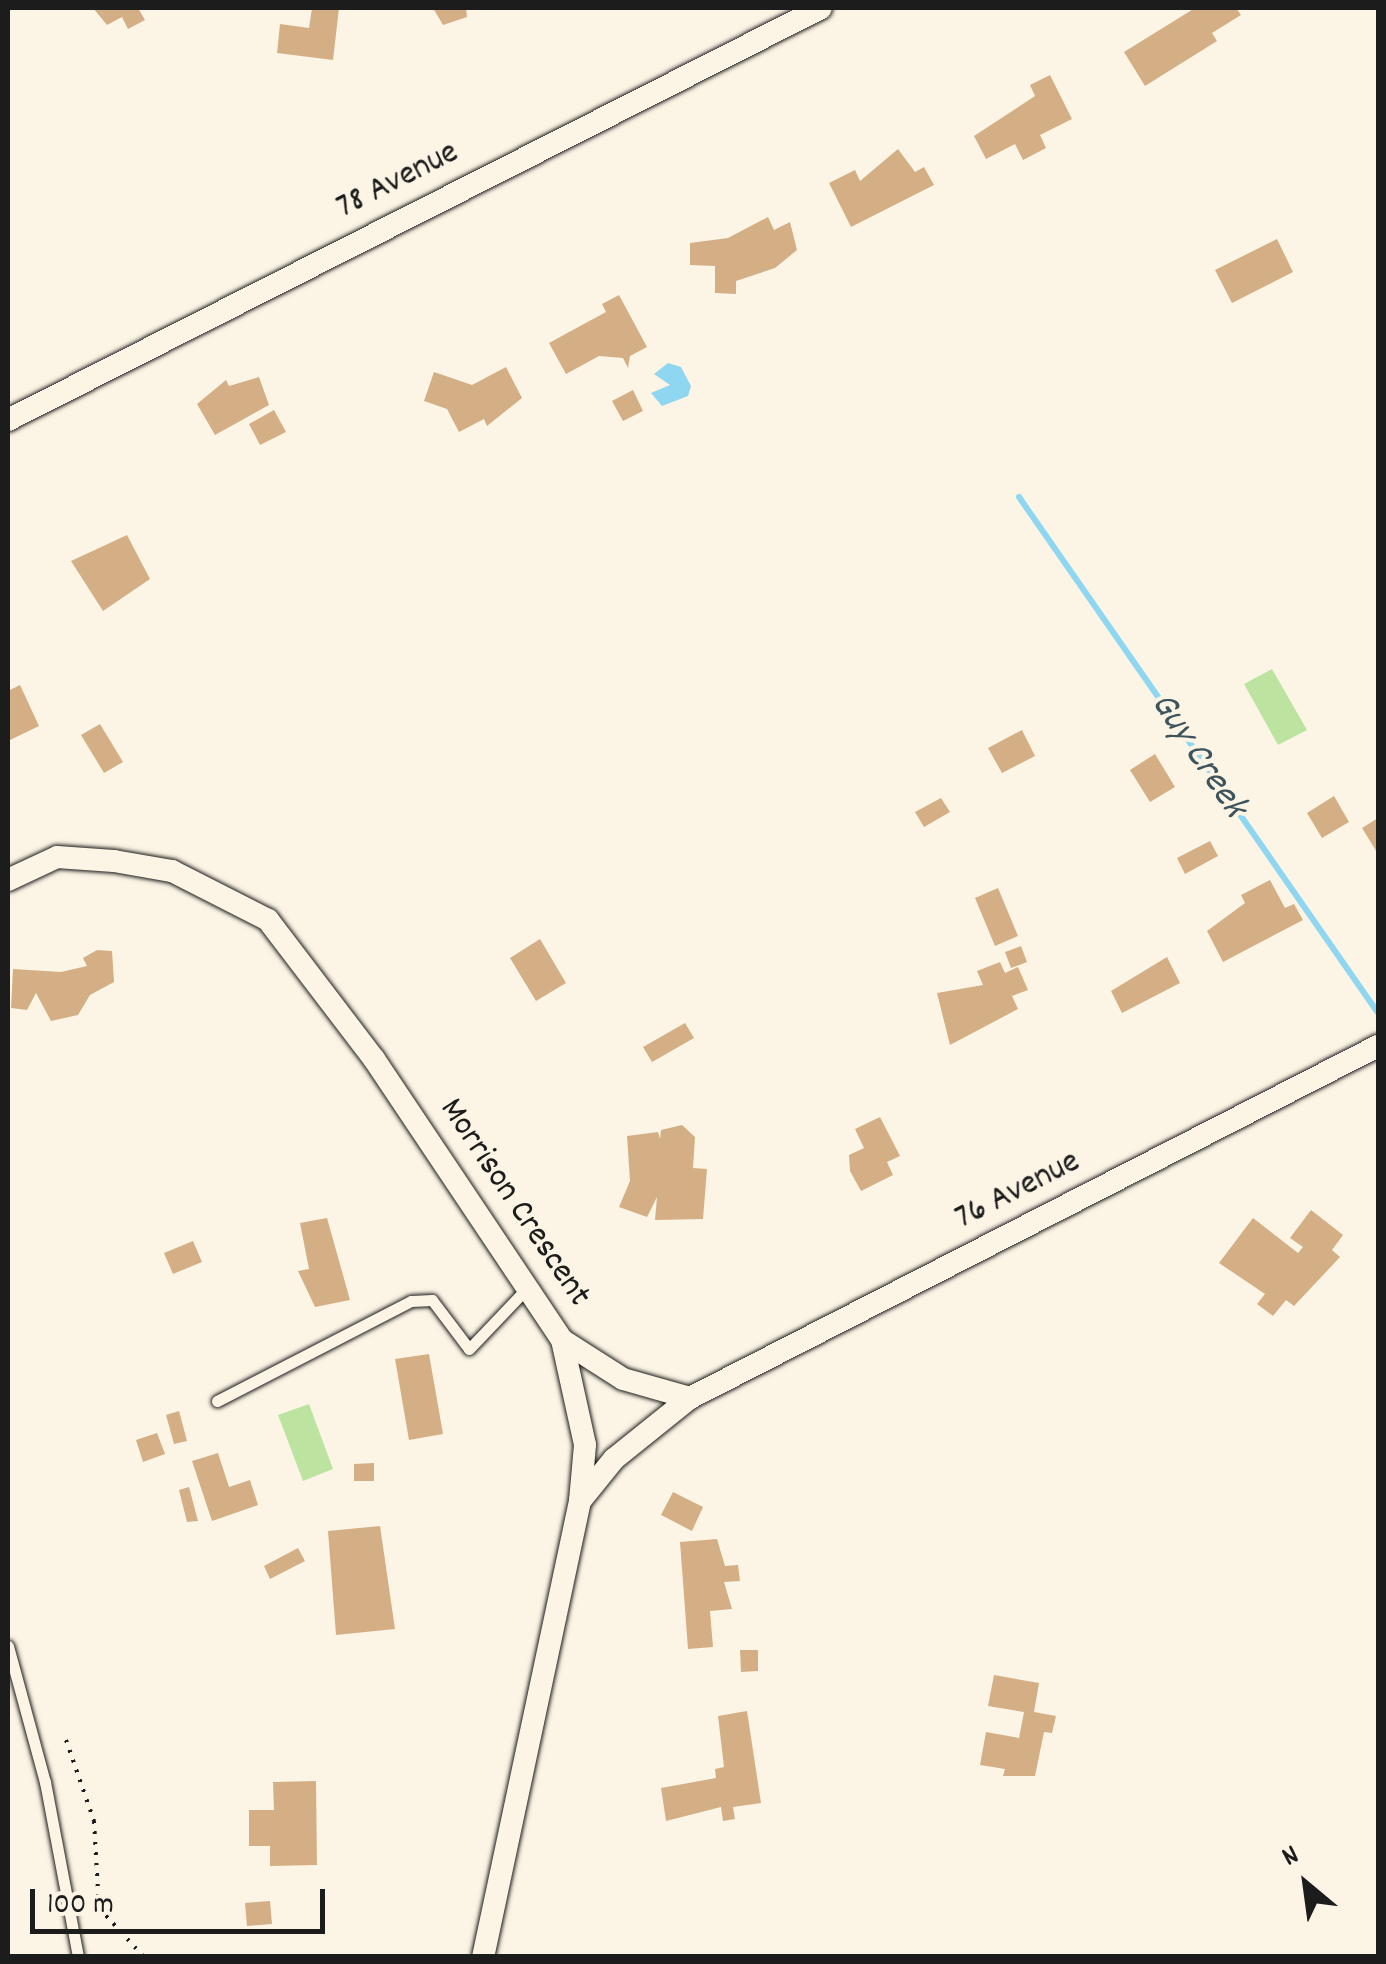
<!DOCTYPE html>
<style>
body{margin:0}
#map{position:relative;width:1386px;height:1964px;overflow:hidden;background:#fcf5e5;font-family:Dekko,sans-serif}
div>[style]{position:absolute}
.green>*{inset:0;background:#bce4a0}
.water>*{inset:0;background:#8fd6f1}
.stream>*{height:6px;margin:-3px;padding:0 3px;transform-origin:3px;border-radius:3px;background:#8fd6f1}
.building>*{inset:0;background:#d4af85}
.path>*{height:4px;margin-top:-2px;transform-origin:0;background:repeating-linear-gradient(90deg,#1c1c1c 0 2.5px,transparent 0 10.5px)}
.roads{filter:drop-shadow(0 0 2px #1c1c1c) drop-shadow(0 0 2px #1c1c1c)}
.lane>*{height:11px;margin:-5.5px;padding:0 5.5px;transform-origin:5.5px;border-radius:5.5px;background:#fcf5e5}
.street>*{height:22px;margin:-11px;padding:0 11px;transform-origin:11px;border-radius:11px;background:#fcf5e5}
span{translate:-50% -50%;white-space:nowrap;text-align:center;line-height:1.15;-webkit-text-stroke:8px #fcf5e5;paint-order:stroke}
.street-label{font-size:35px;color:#1c1c1c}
.water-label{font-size:38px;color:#3e545c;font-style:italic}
.frame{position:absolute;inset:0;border:10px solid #1c1c1c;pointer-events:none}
.north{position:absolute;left:1256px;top:1834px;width:100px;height:100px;-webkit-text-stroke:8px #fcf5e5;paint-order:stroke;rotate:331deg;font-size:28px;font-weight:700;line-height:40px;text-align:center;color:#1c1c1c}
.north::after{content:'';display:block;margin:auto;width:35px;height:45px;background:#1c1c1c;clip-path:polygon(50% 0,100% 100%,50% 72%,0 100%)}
.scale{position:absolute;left:30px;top:1889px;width:295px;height:45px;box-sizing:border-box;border:5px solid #1c1c1c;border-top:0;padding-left:12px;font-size:30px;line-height:35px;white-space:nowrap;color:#1c1c1c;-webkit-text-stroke:8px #fcf5e5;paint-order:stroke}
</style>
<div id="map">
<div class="green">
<i style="clip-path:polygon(1272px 669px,1307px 730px,1278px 745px,1244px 684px)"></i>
<i style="clip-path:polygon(309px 1404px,333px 1469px,303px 1481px,278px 1415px)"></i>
</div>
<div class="water">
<i style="clip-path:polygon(668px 363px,681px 367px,691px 386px,688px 396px,662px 406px,651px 393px,670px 385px,654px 374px)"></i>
</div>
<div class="stream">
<i style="left:1019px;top:497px;width:629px;rotate:55.17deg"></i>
</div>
<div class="building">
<i style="clip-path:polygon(93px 8px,138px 8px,145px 20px,128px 29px,122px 17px,107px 25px)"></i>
<i style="clip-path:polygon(312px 8px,339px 8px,333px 60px,277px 53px,280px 24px,309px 28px)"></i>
<i style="clip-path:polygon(433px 8px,466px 8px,467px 17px,443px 25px)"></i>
<i style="clip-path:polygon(1195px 8px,1236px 8px,1241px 15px,1212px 33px,1217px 41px,1145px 86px,1124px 52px)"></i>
<i style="clip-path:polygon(1050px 75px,1072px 119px,1040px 135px,1046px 148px,1023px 160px,1015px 144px,986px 159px,974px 136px,1035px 96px,1030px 85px)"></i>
<i style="clip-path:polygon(898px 149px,915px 172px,924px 167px,934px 185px,851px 227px,829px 183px,855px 170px,860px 181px)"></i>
<i style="clip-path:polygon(768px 217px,774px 230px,790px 222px,797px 250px,775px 268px,736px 281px,736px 294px,715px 293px,715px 266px,690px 265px,690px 243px,728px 238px)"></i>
<i style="clip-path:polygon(1277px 239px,1293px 272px,1232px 303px,1215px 270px)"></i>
<i style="clip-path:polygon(619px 295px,647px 347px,630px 356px,628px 368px,623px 358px,599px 356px,566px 374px,549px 343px,606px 312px,602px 304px)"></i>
<i style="clip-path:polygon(506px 367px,522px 398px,487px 426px,484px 419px,459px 432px,447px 409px,424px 401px,434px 372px,472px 385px)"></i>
<i style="clip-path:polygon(259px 377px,269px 405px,215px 435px,197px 404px,226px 380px,229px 386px)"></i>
<i style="clip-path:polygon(633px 390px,643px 411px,623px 421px,612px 401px)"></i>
<i style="clip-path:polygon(274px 410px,286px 432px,260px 445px,249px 424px)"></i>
<i style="clip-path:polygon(127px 535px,150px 579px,103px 611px,71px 561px)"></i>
<i style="clip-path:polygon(20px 685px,39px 726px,8px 741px,8px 691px)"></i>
<i style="clip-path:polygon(100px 724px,123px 762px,104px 773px,81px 735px)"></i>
<i style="clip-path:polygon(1022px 730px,1035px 756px,1002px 773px,988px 748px)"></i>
<i style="clip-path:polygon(1155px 754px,1175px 787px,1150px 802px,1130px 770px)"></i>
<i style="clip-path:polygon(1334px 796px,1349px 822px,1322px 838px,1307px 813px)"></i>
<i style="clip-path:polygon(941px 798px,950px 812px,924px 827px,915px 812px)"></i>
<i style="clip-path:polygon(1378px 818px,1378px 854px,1362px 828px)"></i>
<i style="clip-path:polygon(1210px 841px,1218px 856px,1185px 874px,1177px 858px)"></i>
<i style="clip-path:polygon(1270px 880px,1285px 908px,1294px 904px,1303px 920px,1223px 962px,1207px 931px,1245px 903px,1241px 895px)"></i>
<i style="clip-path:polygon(998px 888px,1018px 936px,995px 946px,975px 898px)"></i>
<i style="clip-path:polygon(540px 939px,566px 983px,536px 1001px,510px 958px)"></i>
<i style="clip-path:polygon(1021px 946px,1027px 962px,1011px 968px,1005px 952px)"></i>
<i style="clip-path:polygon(97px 950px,112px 951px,114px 982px,90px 995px,78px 1015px,51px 1021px,36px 993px,27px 1010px,11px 1008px,13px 969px,61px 972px,87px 966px,83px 958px)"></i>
<i style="clip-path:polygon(1167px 957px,1180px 983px,1122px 1013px,1111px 991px)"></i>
<i style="clip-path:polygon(1000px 962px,1005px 973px,1018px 967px,1028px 990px,1012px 996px,1018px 1009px,950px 1045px,937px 993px,983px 985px,977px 971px)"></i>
<i style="clip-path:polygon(685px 1023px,694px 1038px,652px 1062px,643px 1047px)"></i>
<i style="clip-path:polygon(880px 1117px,900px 1156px,887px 1162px,893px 1175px,861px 1191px,850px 1171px,849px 1155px,864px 1148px,855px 1129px)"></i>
<i style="clip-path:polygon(682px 1125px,695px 1137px,693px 1168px,707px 1169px,703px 1219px,655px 1220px,657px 1197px,647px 1217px,619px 1207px,630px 1181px,627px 1136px,658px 1132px,660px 1139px,661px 1130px)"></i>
<i style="clip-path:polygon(1311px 1210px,1343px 1235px,1332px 1250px,1340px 1257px,1294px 1306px,1286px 1300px,1273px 1316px,1257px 1304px,1265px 1294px,1219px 1263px,1253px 1218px,1298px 1253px,1303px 1247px,1290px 1238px)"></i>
<i style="clip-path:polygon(327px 1218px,350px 1300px,315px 1307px,298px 1271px,309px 1269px,300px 1223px)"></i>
<i style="clip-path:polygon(193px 1241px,202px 1262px,173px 1274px,164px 1253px)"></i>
<i style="clip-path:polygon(429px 1354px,443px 1434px,409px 1440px,395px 1359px)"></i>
<i style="clip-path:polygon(179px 1411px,187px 1441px,174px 1444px,166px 1415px)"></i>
<i style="clip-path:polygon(157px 1433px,165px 1454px,143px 1462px,136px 1440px)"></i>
<i style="clip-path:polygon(218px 1453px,229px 1487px,250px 1480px,258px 1505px,212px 1521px,192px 1461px)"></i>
<i style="clip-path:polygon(374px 1463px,374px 1481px,354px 1481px,354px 1464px)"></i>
<i style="clip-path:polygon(189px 1487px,198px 1521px,187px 1522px,179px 1490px)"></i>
<i style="clip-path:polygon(673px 1492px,703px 1507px,692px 1531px,661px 1515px)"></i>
<i style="clip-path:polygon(380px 1526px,395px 1629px,336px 1635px,328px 1531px)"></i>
<i style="clip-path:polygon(717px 1539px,725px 1566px,738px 1565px,740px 1581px,724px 1582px,732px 1609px,710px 1611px,713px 1647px,688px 1649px,680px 1542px)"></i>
<i style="clip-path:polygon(298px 1548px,305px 1561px,270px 1579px,264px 1566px)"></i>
<i style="clip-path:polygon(740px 1650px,758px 1650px,758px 1671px,741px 1672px)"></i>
<i style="clip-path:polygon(994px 1675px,1039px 1683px,1034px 1712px,1056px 1716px,1052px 1733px,1044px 1732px,1035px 1776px,1003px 1776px,1005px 1769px,980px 1765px,986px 1732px,1019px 1738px,1024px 1712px,988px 1706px)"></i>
<i style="clip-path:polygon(747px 1711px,761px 1803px,733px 1807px,735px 1819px,723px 1821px,721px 1807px,666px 1821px,661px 1788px,716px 1778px,715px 1769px,724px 1767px,718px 1716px)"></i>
<i style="clip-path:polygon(316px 1781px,317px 1865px,270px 1866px,270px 1846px,249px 1846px,249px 1810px,274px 1810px,273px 1782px)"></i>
<i style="clip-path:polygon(270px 1901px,272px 1924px,247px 1926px,245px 1903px)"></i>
</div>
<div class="path">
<i style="left:66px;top:1740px;width:86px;rotate:70.9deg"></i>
<i style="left:94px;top:1821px;width:87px;rotate:86.7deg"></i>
<i style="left:99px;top:1908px;width:65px;rotate:47.5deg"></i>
</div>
<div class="roads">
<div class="lane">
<i style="left:217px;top:1401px;width:218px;rotate:-27.3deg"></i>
<i style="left:411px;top:1301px;width:21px;rotate:-3deg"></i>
<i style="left:432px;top:1300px;width:61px;rotate:52.9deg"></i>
<i style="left:469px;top:1349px;width:88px;rotate:-46.4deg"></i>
<i style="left:8px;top:1646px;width:141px;rotate:74.8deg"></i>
<i style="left:45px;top:1782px;width:177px;rotate:79.3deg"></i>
</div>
<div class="street">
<i style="left:8px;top:420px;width:911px;rotate:-26.87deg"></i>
<i style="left:8px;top:880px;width:54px;rotate:-25.1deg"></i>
<i style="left:57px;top:857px;width:57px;rotate:4deg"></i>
<i style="left:114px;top:861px;width:59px;rotate:9.8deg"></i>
<i style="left:172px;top:871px;width:108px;rotate:27deg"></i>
<i style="left:268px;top:920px;width:175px;rotate:52.7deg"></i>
<i style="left:374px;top:1059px;width:338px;rotate:56.2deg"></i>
<i style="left:562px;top:1340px;width:107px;rotate:77.6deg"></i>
<i style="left:585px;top:1445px;width:56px;rotate:95.1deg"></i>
<i style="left:580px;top:1501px;width:465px;rotate:102deg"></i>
<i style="left:562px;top:1340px;width:72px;rotate:32.6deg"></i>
<i style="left:623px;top:1379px;width:70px;rotate:15.8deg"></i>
<i style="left:580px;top:1501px;width:54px;rotate:-51deg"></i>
<i style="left:614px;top:1459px;width:97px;rotate:-38.8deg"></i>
<i style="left:690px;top:1398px;width:773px;rotate:-27.1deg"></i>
</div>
</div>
<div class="street-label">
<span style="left:398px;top:181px;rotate:-27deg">78 Avenue</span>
<span style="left:1018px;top:1191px;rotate:-27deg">76 Avenue</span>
<span style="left:514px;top:1203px;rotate:56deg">Morrison Crescent</span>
</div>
<div class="water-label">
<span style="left:1197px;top:756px;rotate:56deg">Guy Creek</span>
</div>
<div class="frame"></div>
<div class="north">N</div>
<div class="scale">100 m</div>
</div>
